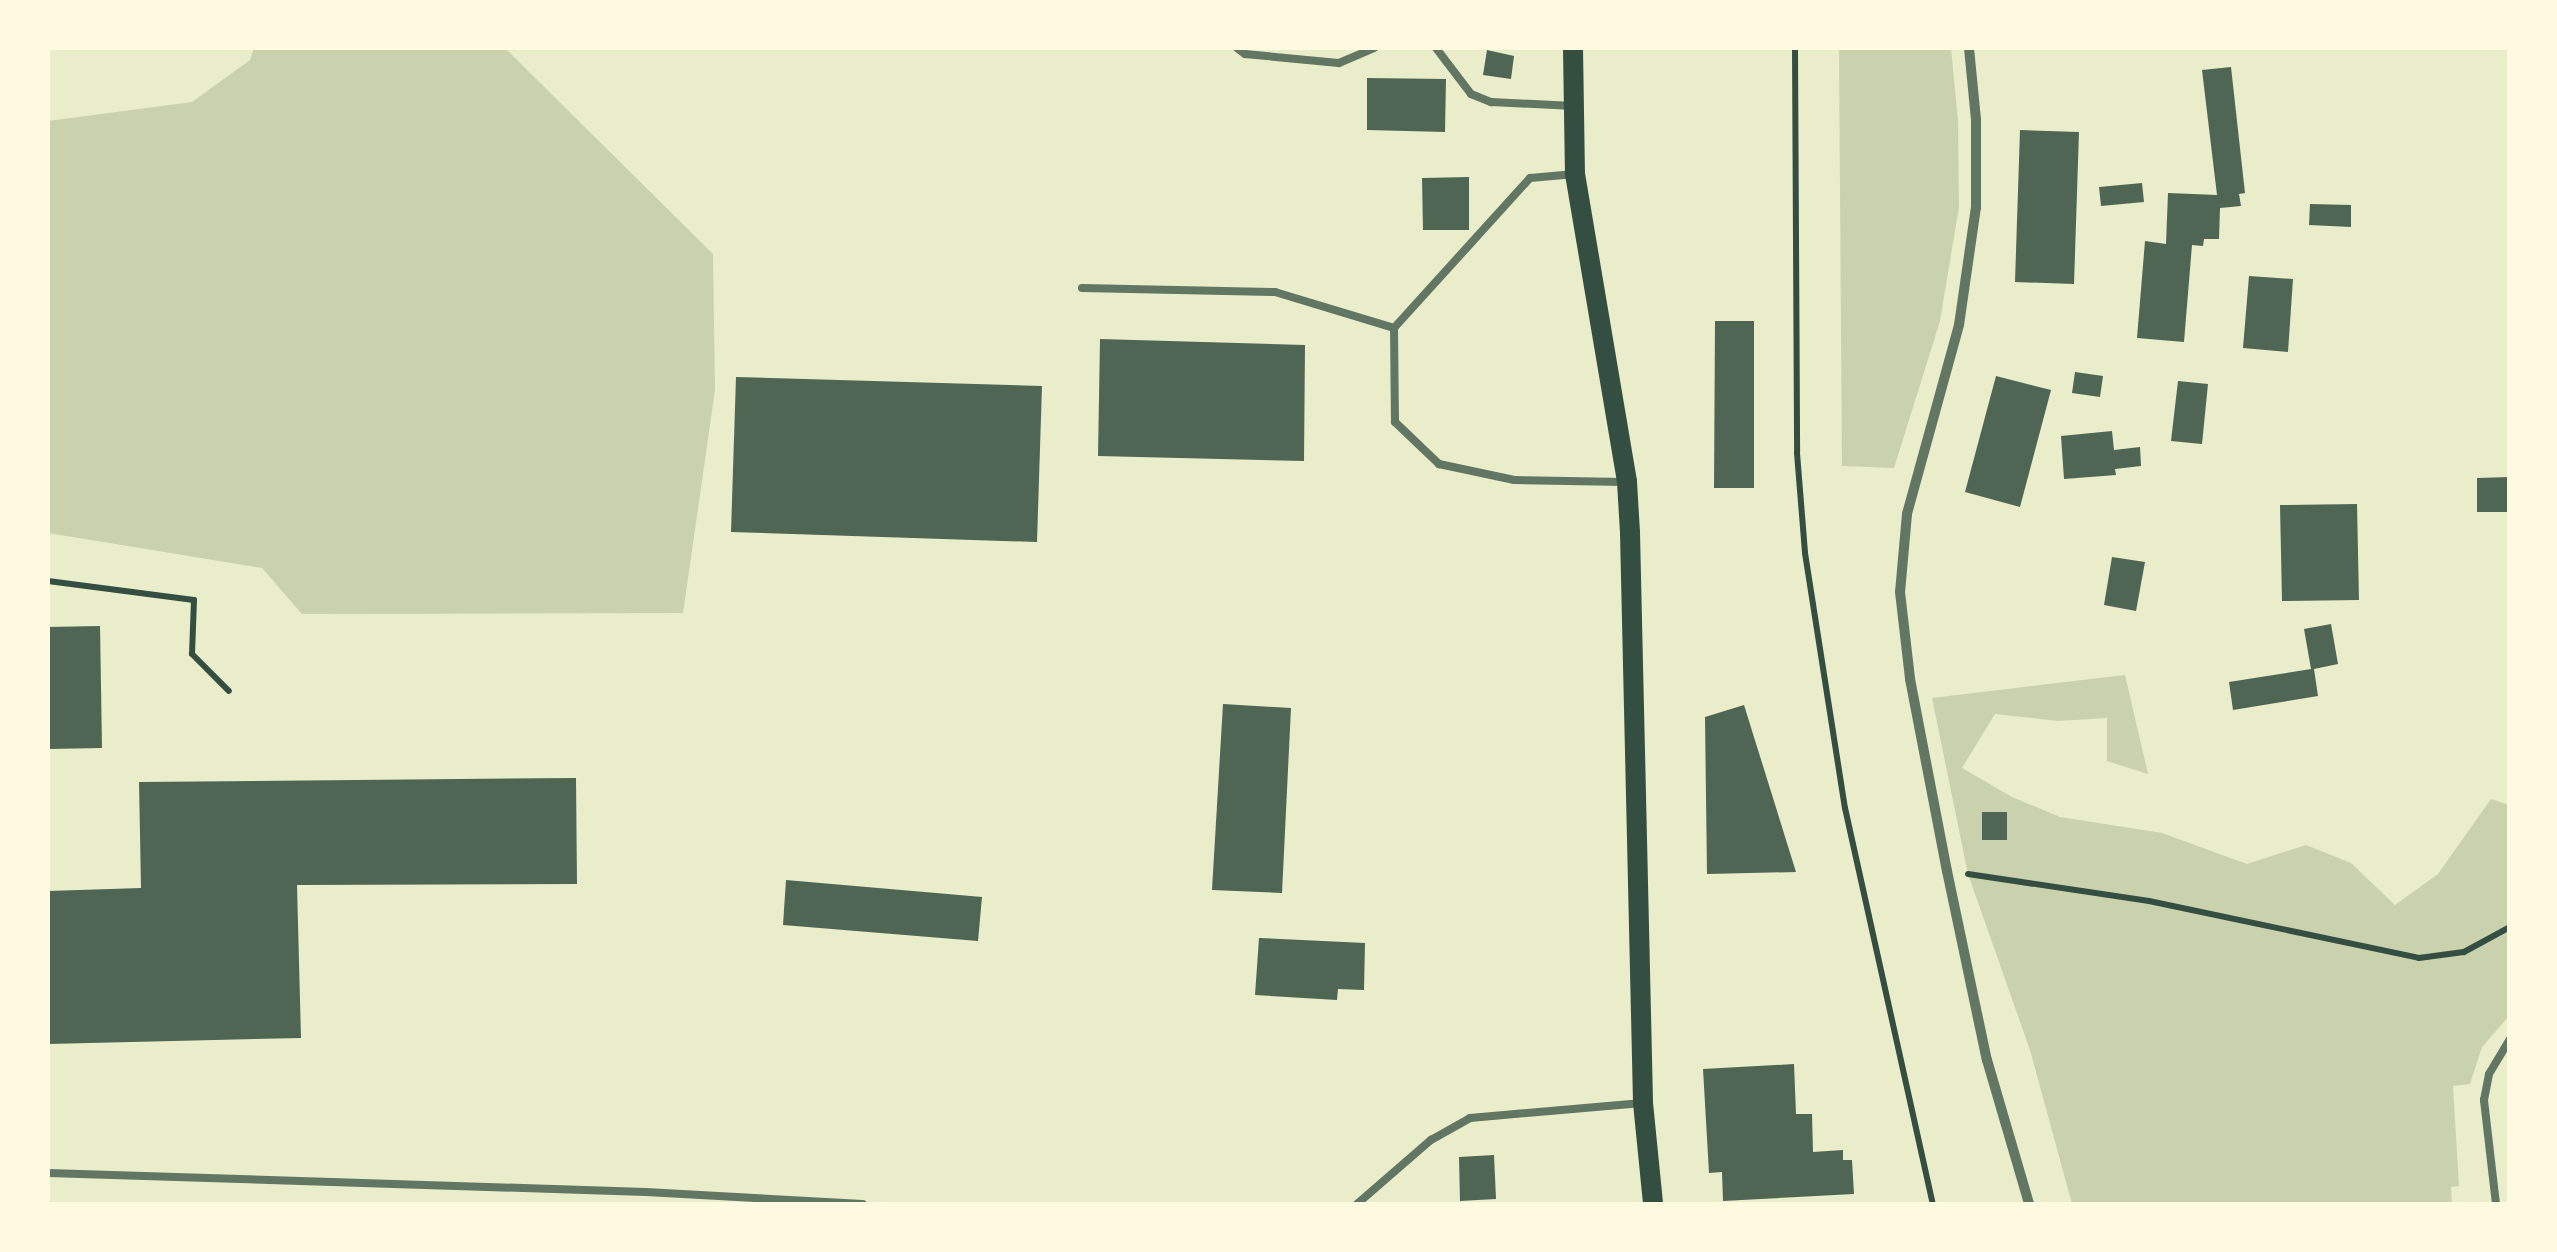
<!DOCTYPE html>
<style>
body{margin:0}
#map{position:relative;width:2557px;height:1252px;overflow:hidden;background:#e9edc9;font-family:"Asap Condensed",sans-serif}
div>[style]{position:absolute}
.green>*{inset:0;background:#cad2ad}
.building>*{inset:0;background:#4f6655}
.path>*{height:6px;margin:-3px;padding:0 3px;transform-origin:3px;border-radius:3px;background:#344e41}
.service>*{height:8px;margin:-4px;padding:0 4px;transform-origin:4px;border-radius:4px;background:#617663}
.minor>*{height:10px;margin:-5px;padding:0 5px;transform-origin:5px;border-radius:5px;background:#617663}
.secondary>*{height:20px;margin:-10px;padding:0 10px;transform-origin:10px;border-radius:10px;background:#344e41}
span{translate:-50% -50%;white-space:nowrap;text-align:center;line-height:1.15;-webkit-text-stroke:10px #fefae0;paint-order:stroke}
.frame{position:absolute;inset:0;border:50px solid #fefae0;pointer-events:none}
</style>
<div id="map">
<div class="green">
<i style="clip-path:polygon(254px 48px,505px 48px,713px 254px,715px 390px,683px 613px,302px 614px,262px 568px,48px 533px,48px 121px,192px 102px,250px 60px)"></i>
<i style="clip-path:polygon(1839px 48px,1951px 48px,1958px 121px,1959px 207px,1940px 321px,1894px 468px,1842px 466px)"></i>
<i style="clip-path:polygon(2125px 675px,2148px 774px,2107px 761px,2107px 718px,2058px 721px,1995px 714px,1962px 768px,2012px 797px,2060px 817px,2162px 833px,2247px 864px,2306px 845px,2351px 863px,2395px 905px,2438px 874px,2491px 799px,2509px 805px,2509px 1016px,2482px 1047px,2470px 1084px,2453px 1086px,2459px 1186px,2451px 1187px,2452px 1204px,2072px 1204px,2030px 1050px,1968px 874px,1932px 698px)"></i>
</div>
<div class="building">
<i style="clip-path:polygon(1487px 50px,1514px 56px,1511px 79px,1483px 75px)"></i>
<i style="clip-path:polygon(2231px 67px,2245px 193px,2239px 194px,2241px 206px,2220px 208px,2219px 239px,2204px 239px,2203px 246px,2192px 245px,2184px 342px,2137px 338px,2145px 241px,2166px 244px,2168px 193px,2217px 195px,2202px 70px)"></i>
<i style="clip-path:polygon(1367px 78px,1446px 79px,1445px 132px,1367px 130px)"></i>
<i style="clip-path:polygon(2020px 130px,2079px 132px,2074px 284px,2015px 282px)"></i>
<i style="clip-path:polygon(1469px 177px,1469px 230px,1423px 230px,1422px 178px)"></i>
<i style="clip-path:polygon(2142px 183px,2144px 202px,2101px 206px,2099px 187px)"></i>
<i style="clip-path:polygon(2310px 204px,2351px 205px,2351px 227px,2309px 225px)"></i>
<i style="clip-path:polygon(2249px 276px,2293px 279px,2288px 352px,2243px 348px)"></i>
<i style="clip-path:polygon(1715px 321px,1754px 321px,1754px 488px,1714px 488px)"></i>
<i style="clip-path:polygon(1100px 339px,1305px 345px,1304px 461px,1098px 456px)"></i>
<i style="clip-path:polygon(2075px 372px,2103px 376px,2100px 397px,2072px 393px)"></i>
<i style="clip-path:polygon(1996px 376px,2051px 390px,2020px 507px,1965px 492px)"></i>
<i style="clip-path:polygon(736px 377px,1042px 386px,1037px 542px,731px 532px)"></i>
<i style="clip-path:polygon(2178px 381px,2208px 384px,2202px 444px,2171px 441px)"></i>
<i style="clip-path:polygon(2112px 431px,2114px 450px,2140px 447px,2141px 466px,2115px 469px,2116px 475px,2064px 479px,2061px 436px)"></i>
<i style="clip-path:polygon(2510px 477px,2510px 512px,2477px 512px,2477px 478px)"></i>
<i style="clip-path:polygon(2357px 504px,2359px 600px,2282px 601px,2280px 505px)"></i>
<i style="clip-path:polygon(2112px 557px,2145px 562px,2136px 611px,2104px 605px)"></i>
<i style="clip-path:polygon(2331px 624px,2338px 664px,2314px 669px,2318px 696px,2233px 710px,2229px 682px,2311px 669px,2304px 629px)"></i>
<i style="clip-path:polygon(100px 626px,102px 748px,48px 749px,48px 627px)"></i>
<i style="clip-path:polygon(1223px 704px,1291px 708px,1282px 893px,1212px 890px)"></i>
<i style="clip-path:polygon(1744px 705px,1796px 872px,1707px 874px,1705px 717px)"></i>
<i style="clip-path:polygon(576px 778px,577px 884px,297px 885px,301px 1038px,48px 1044px,48px 891px,141px 888px,139px 782px)"></i>
<i style="clip-path:polygon(1982px 812px,2007px 812px,2007px 840px,1982px 840px)"></i>
<i style="clip-path:polygon(786px 880px,982px 897px,978px 941px,783px 925px)"></i>
<i style="clip-path:polygon(1259px 938px,1365px 943px,1364px 990px,1338px 989px,1337px 1000px,1255px 995px)"></i>
<i style="clip-path:polygon(1794px 1064px,1796px 1114px,1812px 1114px,1813px 1152px,1843px 1150px,1843px 1160px,1852px 1160px,1854px 1194px,1723px 1201px,1722px 1172px,1709px 1173px,1703px 1069px)"></i>
<i style="clip-path:polygon(1494px 1155px,1496px 1199px,1460px 1201px,1459px 1157px)"></i>
</div>
<div class="path">
<i style="left:1795px;top:48px;width:405px;rotate:89.7deg"></i>
<i style="left:1797px;top:453px;width:100px;rotate:85.4deg"></i>
<i style="left:1805px;top:553px;width:258px;rotate:81.1deg"></i>
<i style="left:1845px;top:808px;width:406px;rotate:77.5deg"></i>
<i style="left:48px;top:581px;width:147px;rotate:7.4deg"></i>
<i style="left:194px;top:600px;width:54px;rotate:92.1deg"></i>
<i style="left:192px;top:654px;width:52px;rotate:45deg"></i>
<i style="left:1968px;top:874px;width:183px;rotate:8.5deg"></i>
<i style="left:2149px;top:901px;width:276px;rotate:11.9deg"></i>
<i style="left:2419px;top:958px;width:45px;rotate:-7.6deg"></i>
<i style="left:2464px;top:952px;width:52px;rotate:-28.5deg"></i>
</div>
<div class="service">
<i style="left:1237px;top:48px;width:10px;rotate:37deg"></i>
<i style="left:1245px;top:54px;width:94px;rotate:5.5deg"></i>
<i style="left:1339px;top:63px;width:38px;rotate:-23deg"></i>
<i style="left:1436px;top:48px;width:58px;rotate:52.7deg"></i>
<i style="left:1471px;top:94px;width:22px;rotate:22deg"></i>
<i style="left:1491px;top:102px;width:83px;rotate:2.8deg"></i>
<i style="left:1575px;top:174px;width:45px;rotate:174.9deg"></i>
<i style="left:1530px;top:178px;width:202px;rotate:132.2deg"></i>
<i style="left:1394px;top:328px;width:94px;rotate:89.4deg"></i>
<i style="left:1395px;top:422px;width:61px;rotate:43.7deg"></i>
<i style="left:1439px;top:464px;width:77px;rotate:12deg"></i>
<i style="left:1514px;top:480px;width:111px;rotate:1deg"></i>
<i style="left:1082px;top:288px;width:193px;rotate:1.2deg"></i>
<i style="left:1275px;top:292px;width:124px;rotate:16.8deg"></i>
<i style="left:48px;top:1173px;width:598px;rotate:1.82deg"></i>
<i style="left:646px;top:1192px;width:217px;rotate:3.2deg"></i>
<i style="left:1357px;top:1204px;width:98px;rotate:-40.9deg"></i>
<i style="left:1431px;top:1140px;width:45px;rotate:-29.4deg"></i>
<i style="left:1470px;top:1118px;width:173px;rotate:-5deg"></i>
<i style="left:2496px;top:1204px;width:105px;rotate:-96.6deg"></i>
<i style="left:2484px;top:1100px;width:26px;rotate:-79deg"></i>
<i style="left:2489px;top:1074px;width:41px;rotate:-59deg"></i>
</div>
<div class="minor">
<i style="left:1969px;top:48px;width:72px;rotate:84.4deg"></i>
<i style="left:1976px;top:120px;width:87px;rotate:90deg"></i>
<i style="left:1976px;top:207px;width:119px;rotate:98.2deg"></i>
<i style="left:1959px;top:325px;width:196px;rotate:105.4deg"></i>
<i style="left:1907px;top:514px;width:78px;rotate:95.1deg"></i>
<i style="left:1900px;top:592px;width:88px;rotate:83.4deg"></i>
<i style="left:1910px;top:679px;width:196px;rotate:79.1deg"></i>
<i style="left:1947px;top:871px;width:193px;rotate:78.1deg"></i>
<i style="left:1987px;top:1060px;width:150px;rotate:73.7deg"></i>
</div>
<div class="secondary">
<i style="left:1573px;top:48px;width:126px;rotate:89.1deg"></i>
<i style="left:1575px;top:174px;width:312px;rotate:80.4deg"></i>
<i style="left:1627px;top:482px;width:51px;rotate:86.6deg"></i>
<i style="left:1630px;top:533px;width:570px;rotate:88.69deg"></i>
<i style="left:1643px;top:1103px;width:101px;rotate:84.3deg"></i>
</div>
<div class="frame"></div>
</div>
